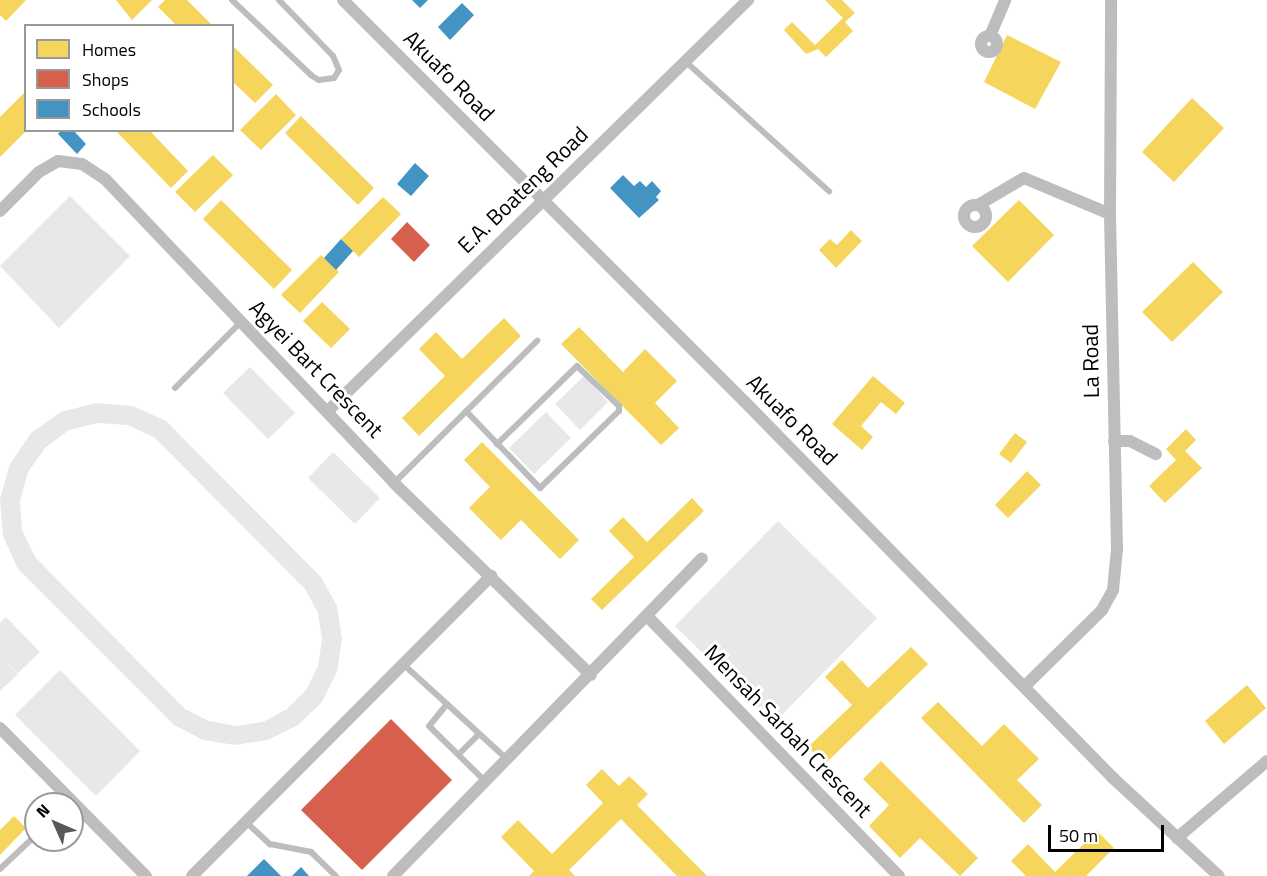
<!DOCTYPE html>
<style>
body{margin:0}
#map{position:relative;width:1267px;height:876px;overflow:hidden;background:#fff;font-family:"Titillium Web",sans-serif}
div>[style]{position:absolute}
.green>*{inset:0;background:#e8e8e8}
.homes>*{inset:0;background:#f6d55c}
.shops>*{inset:0;background:#d6604d}
.schools>*{inset:0;background:#4393c3}
.lane>*{height:6px;margin:-3px;padding:0 3px;transform-origin:3px;border-radius:3px;background:#bdbdbd}
.street>*{height:12px;margin:-6px;padding:0 6px;transform-origin:6px;border-radius:6px;background:#bdbdbd}
.street>.ring{margin:-6px;padding:0;box-sizing:content-box;background:none;border:12px solid #bdbdbd;border-radius:50%}
span{translate:-50% -50%;white-space:nowrap;text-align:center;line-height:1.15;-webkit-text-stroke:6px #fff;paint-order:stroke}
.street-label{font-size:22px;color:#000}
.legend{position:absolute;left:24px;top:24px;width:210px;height:108px;box-sizing:border-box;background:#fff;border:2px solid #999;margin:0;padding:8px 10px;list-style:none;font-size:18px;color:#000}
.legend li{display:flex;align-items:center;gap:12px;height:30px}
.legend b{width:30px;border:2px solid #999}
.north{position:absolute;left:24px;top:792px;width:60px;height:60px;box-sizing:border-box;background:#fff;border:2px solid #999;border-radius:50%;rotate:315deg;font-size:16px;font-weight:700;line-height:24px;text-align:center;color:#000}
.north::after{content:'';display:block;margin:auto;width:21px;height:27px;background:#595959;clip-path:polygon(50% 0,100% 100%,50% 72%,0 100%)}
.scale{position:absolute;left:1048px;top:825px;width:116px;height:27px;box-sizing:border-box;border:3px solid #000;border-top:0;padding-left:8px;font-size:18px;line-height:21px;white-space:nowrap;color:#000;-webkit-text-stroke:4px #fff;paint-order:stroke}
</style>
<div id="map">
<div class="green">
<i style="clip-path:polygon(70px 196px,130px 256px,59px 328px,0 266px)"></i>
<i style="clip-path:polygon(250px 367px,295px 413px,268px 439px,223px 393px)"></i>
<i style="clip-path:polygon(584px 376px,608px 402px,580px 430px,555px 404px)"></i>
<i style="clip-path:polygon(evenodd,96px 403px,133px 406px,166px 421px,321px 577px,337px 606px,342px 639px,337px 672px,322px 702px,298px 725px,268px 740px,235px 745px,203px 740px,174px 725px,18px 569px,3px 536px,0 499px,10px 464px,31px 433px,61px 412px,96px 403px,98px 423px,128px 425px,155px 438px,305px 589px,318px 613px,322px 639px,318px 666px,306px 690px,287px 709px,263px 722px,236px 726px,209px 721px,185px 709px,35px 557px,22px 530px,20px 501px,28px 472px,45px 448px,69px 430px,98px 423px)"></i>
<i style="clip-path:polygon(546px 412px,571px 438px,534px 474px,509px 448px)"></i>
<i style="clip-path:polygon(333px 452px,380px 498px,355px 524px,308px 478px)"></i>
<i style="clip-path:polygon(778px 521px,877px 618px,774px 723px,675px 626px)"></i>
<i style="clip-path:polygon(6px 617px,40px 652px,18px 673px,1px 657px,18px 674px,0 691px,0 623px)"></i>
<i style="clip-path:polygon(60px 670px,140px 751px,96px 796px,15px 715px)"></i>
</div>
<div class="homes">
<i style="clip-path:polygon(0 0,26px 0,6px 21px,0 15px)"></i>
<i style="clip-path:polygon(116px 0,152px 0,132px 20px)"></i>
<i style="clip-path:polygon(165px 0,187px 0,213px 26px,177px 26px,158px 7px)"></i>
<i style="clip-path:polygon(825px 0,842px 0,855px 13px,845px 22px,853px 31px,826px 57px,818px 49px,806px 54px,784px 30px,792px 22px,815px 45px,843px 18px)"></i>
<i style="clip-path:polygon(1007px 35px,1061px 62px,1035px 109px,984px 82px)"></i>
<i style="clip-path:polygon(232px 45px,273px 85px,255px 103px,232px 81px)"></i>
<i style="clip-path:polygon(26px 91px,26px 131px,0 157px,0 117px)"></i>
<i style="clip-path:polygon(276px 94px,296px 115px,261px 150px,240px 130px)"></i>
<i style="clip-path:polygon(1192px 98px,1224px 128px,1174px 182px,1142px 152px)"></i>
<i style="clip-path:polygon(301px 116px,374px 188px,358px 205px,285px 133px)"></i>
<i style="clip-path:polygon(115px 130px,149px 130px,188px 171px,171px 188px)"></i>
<i style="clip-path:polygon(213px 155px,233px 175px,195px 212px,175px 192px)"></i>
<i style="clip-path:polygon(383px 197px,401px 214px,359px 257px,341px 239px)"></i>
<i style="clip-path:polygon(221px 200px,292px 270px,274px 289px,203px 219px)"></i>
<i style="clip-path:polygon(1019px 200px,1054px 235px,1008px 282px,972px 246px)"></i>
<i style="clip-path:polygon(851px 230px,862px 241px,836px 268px,819px 250px,830px 239px,837px 245px)"></i>
<i style="clip-path:polygon(321px 255px,339px 272px,300px 313px,281px 295px)"></i>
<i style="clip-path:polygon(1193px 262px,1223px 292px,1172px 342px,1142px 312px)"></i>
<i style="clip-path:polygon(322px 302px,350px 329px,331px 348px,303px 321px)"></i>
<i style="clip-path:polygon(504px 318px,521px 336px,419px 436px,402px 418px,445px 376px,419px 349px,436px 332px,462px 359px)"></i>
<i style="clip-path:polygon(579px 327px,623px 372px,645px 349px,677px 381px,655px 403px,679px 428px,661px 445px,561px 344px)"></i>
<i style="clip-path:polygon(873px 376px,905px 403px,896px 414px,881px 402px,861px 426px,873px 437px,862px 450px,832px 424px)"></i>
<i style="clip-path:polygon(1186px 429px,1196px 440px,1185px 451px,1202px 468px,1165px 503px,1149px 486px,1176px 460px,1166px 449px)"></i>
<i style="clip-path:polygon(1015px 433px,1027px 442px,1011px 463px,999px 454px)"></i>
<i style="clip-path:polygon(482px 442px,579px 540px,560px 559px,521px 520px,501px 540px,469px 508px,490px 487px,464px 460px)"></i>
<i style="clip-path:polygon(1027px 471px,1041px 485px,1008px 518px,995px 505px)"></i>
<i style="clip-path:polygon(692px 498px,704px 511px,602px 610px,591px 599px,634px 557px,609px 531px,623px 517px,647px 542px)"></i>
<i style="clip-path:polygon(911px 647px,928px 664px,825px 764px,808px 747px,852px 705px,825px 677px,842px 660px,868px 688px)"></i>
<i style="clip-path:polygon(1247px 685px,1266px 708px,1224px 744px,1205px 721px)"></i>
<i style="clip-path:polygon(938px 702px,982px 746px,1004px 724px,1039px 759px,1017px 780px,1042px 805px,1024px 823px,921px 718px)"></i>
<i style="clip-path:polygon(881px 761px,978px 858px,960px 876px,920px 838px,900px 858px,869px 826px,889px 805px,863px 779px)"></i>
<i style="clip-path:polygon(602px 769px,619px 786px,629px 776px,648px 794px,637px 805px,707px 876px,677px 876px,621px 819px,569px 870px,575px 876px,529px 876px,534px 871px,501px 837px,518px 820px,552px 854px,603px 803px,586px 785px)"></i>
<i style="clip-path:polygon(14px 816px,26px 828px,0 855px,0 830px)"></i>
<i style="clip-path:polygon(1097px 831px,1114px 848px,1086px 876px,1026px 876px,1011px 861px,1028px 844px,1055px 872px)"></i>
</div>
<div class="shops">
<i style="clip-path:polygon(407px 222px,430px 245px,414px 262px,391px 239px)"></i>
<i style="clip-path:polygon(391px 719px,452px 780px,362px 870px,301px 810px)"></i>
</div>
<div class="schools">
<i style="clip-path:polygon(412px 0,428px 0,420px 8px)"></i>
<i style="clip-path:polygon(462px 3px,474px 15px,450px 40px,438px 27px)"></i>
<i style="clip-path:polygon(61px 130px,73px 130px,86px 144px,77px 154px,58px 134px)"></i>
<i style="clip-path:polygon(415px 163px,429px 176px,411px 196px,397px 184px)"></i>
<i style="clip-path:polygon(623px 175px,634px 186px,640px 181px,646px 187px,652px 181px,661px 191px,656px 197px,659px 200px,639px 218px,610px 188px)"></i>
<i style="clip-path:polygon(341px 239px,353px 251px,336px 270px,324px 258px)"></i>
<i style="clip-path:polygon(264px 859px,281px 876px,247px 876px)"></i>
<i style="clip-path:polygon(301px 867px,309px 876px,292px 876px)"></i>
</div>
<div class="lane">
<i style="left:232px;top:0;width:110px;rotate:43.5deg"></i>
<i style="left:312px;top:76px;width:8px;rotate:30deg"></i>
<i style="left:319px;top:80px;width:15px;rotate:-8deg"></i>
<i style="left:334px;top:78px;width:9px;rotate:-58deg"></i>
<i style="left:339px;top:70px;width:15px;rotate:-113deg"></i>
<i style="left:333px;top:56px;width:78px;rotate:-134deg"></i>
<i style="left:686px;top:62px;width:193px;rotate:42.1deg"></i>
<i style="left:175px;top:388px;width:93px;rotate:-45deg"></i>
<i style="left:466px;top:411px;width:107px;rotate:46.1deg"></i>
<i style="left:540px;top:488px;width:110px;rotate:-44.3deg"></i>
<i style="left:619px;top:411px;width:5px;rotate:-90deg"></i>
<i style="left:619px;top:406px;width:58px;rotate:-136.4deg"></i>
<i style="left:577px;top:366px;width:112px;rotate:135.7deg"></i>
<i style="left:394px;top:483px;width:202px;rotate:-44.8deg"></i>
<i style="left:404px;top:665px;width:58px;rotate:42.2deg"></i>
<i style="left:447px;top:704px;width:28px;rotate:129deg"></i>
<i style="left:429px;top:726px;width:80px;rotate:44.5deg"></i>
<i style="left:447px;top:704px;width:83px;rotate:42.6deg"></i>
<i style="left:459px;top:754px;width:28px;rotate:-45deg"></i>
<i style="left:246px;top:822px;width:33px;rotate:43deg"></i>
<i style="left:270px;top:844px;width:42px;rotate:11deg"></i>
<i style="left:311px;top:852px;width:35px;rotate:44deg"></i>
<i style="left:0;top:869px;width:50px;rotate:-43.4deg"></i>
</div>
<div class="street">
<i style="left:343px;top:0;width:567px;rotate:45deg"></i>
<i style="left:744px;top:401px;width:528px;rotate:45.61deg"></i>
<i style="left:1113px;top:778px;width:144px;rotate:42.8deg"></i>
<i class="ring" style="left:981px;top:36px;width:4px;height:4px"></i>
<i style="left:990px;top:36px;width:39px;rotate:-67deg"></i>
<i class="ring" style="left:964px;top:205px;width:10px;height:10px"></i>
<i style="left:978px;top:205px;width:53px;rotate:-30.4deg"></i>
<i style="left:1024px;top:178px;width:93px;rotate:22.7deg"></i>
<i style="left:0;top:211px;width:55px;rotate:-45deg"></i>
<i style="left:39px;top:172px;width:22px;rotate:-30deg"></i>
<i style="left:58px;top:161px;width:24px;rotate:7deg"></i>
<i style="left:82px;top:164px;width:27px;rotate:33deg"></i>
<i style="left:105px;top:179px;width:419px;rotate:46.4deg"></i>
<i style="left:394px;top:483px;width:275px;rotate:44.3deg"></i>
<i style="left:328px;top:411px;width:588px;rotate:-44.38deg"></i>
<i style="left:1114px;top:441px;width:16px"></i>
<i style="left:1130px;top:441px;width:29px;rotate:27deg"></i>
<i style="left:647px;top:616px;width:362px;rotate:45.9deg"></i>
<i style="left:1025px;top:686px;width:108px;rotate:-44.6deg"></i>
<i style="left:1102px;top:610px;width:23px;rotate:-61deg"></i>
<i style="left:1113px;top:590px;width:41px;rotate:-84.4deg"></i>
<i style="left:1117px;top:549px;width:335px;rotate:-91.2deg"></i>
<i style="left:1110px;top:214px;width:214px;rotate:-89.7deg"></i>
<i style="left:0;top:728px;width:208px;rotate:45.4deg"></i>
<i style="left:1177px;top:838px;width:118px;rotate:-40.5deg"></i>
<i style="left:192px;top:876px;width:424px;rotate:-45.1deg"></i>
<i style="left:393px;top:876px;width:443px;rotate:-45.8deg"></i>
</div>
<div class="street-label">
<span style="left:449px;top:76px;rotate:45deg">Akuafo Road</span>
<span style="left:523px;top:190px;rotate:-44deg">E.A. Boateng Road</span>
<span style="left:1091px;top:361px;rotate:-91deg">La Road</span>
<span style="left:316px;top:369px;rotate:46deg">Agyei Bart Crescent</span>
<span style="left:792px;top:420px;rotate:45deg">Akuafo Road</span>
<span style="left:788px;top:731px;rotate:46deg">Mensah Sarbah Crescent</span>
</div>
<ul class="legend">
<li><b style="height:16px;background:#f6d55c"></b>Homes</li>
<li><b style="height:16px;background:#d6604d"></b>Shops</li>
<li><b style="height:16px;background:#4393c3"></b>Schools</li>
</ul>
<div class="north">N</div>
<div class="scale">50 m</div>
</div>
